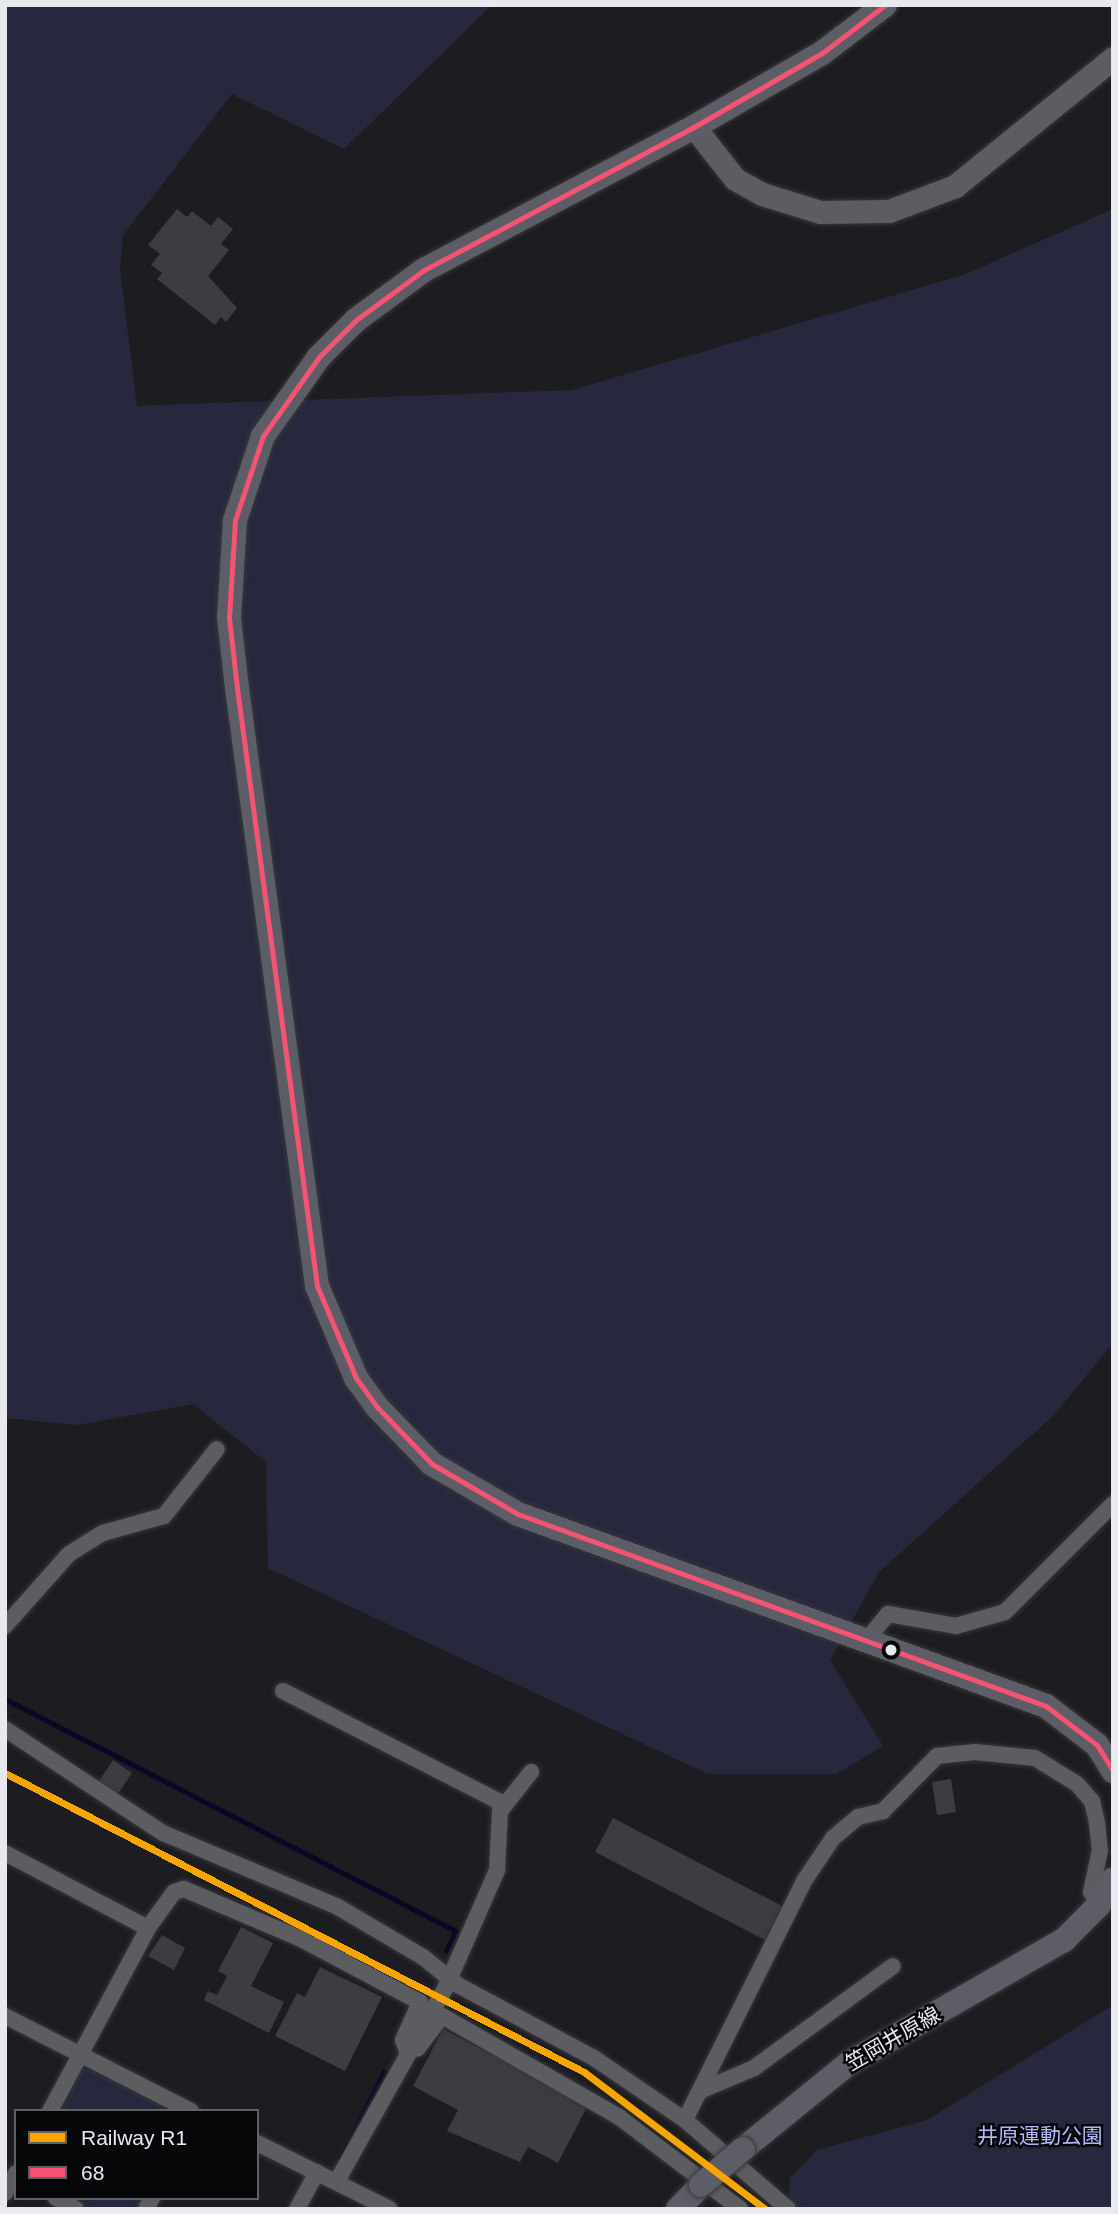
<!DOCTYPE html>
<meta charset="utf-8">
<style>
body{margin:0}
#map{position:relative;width:1118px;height:2214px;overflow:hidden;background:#1d1d21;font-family:Arial,"Noto Sans JP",sans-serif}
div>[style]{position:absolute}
.green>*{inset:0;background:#27283e}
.stream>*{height:5px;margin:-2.5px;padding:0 2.5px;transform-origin:2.5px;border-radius:2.5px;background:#0a0626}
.building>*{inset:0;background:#3c3d40}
.roads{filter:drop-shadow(0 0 2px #38383b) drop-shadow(0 0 2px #38383b)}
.street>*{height:16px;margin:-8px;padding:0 8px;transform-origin:8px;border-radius:8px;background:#5c5d60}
.secondary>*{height:23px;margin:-11.5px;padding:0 11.5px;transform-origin:11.5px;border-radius:11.5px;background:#5c5d60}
.primary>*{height:24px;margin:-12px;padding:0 12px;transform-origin:12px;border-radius:12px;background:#5d5d67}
.bridges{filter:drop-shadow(0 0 2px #38383b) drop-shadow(0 0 2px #38383b)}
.primary-bridge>*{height:24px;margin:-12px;padding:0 12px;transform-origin:12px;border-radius:12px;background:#5d5d67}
.bus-1>*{height:5px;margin:-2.5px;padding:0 2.5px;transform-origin:2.5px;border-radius:2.5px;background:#f65372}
.rail-1>*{height:7px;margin:-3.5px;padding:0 3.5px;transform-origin:3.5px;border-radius:3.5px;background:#f7a600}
.dots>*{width:19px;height:19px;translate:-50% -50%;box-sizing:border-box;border:4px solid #060709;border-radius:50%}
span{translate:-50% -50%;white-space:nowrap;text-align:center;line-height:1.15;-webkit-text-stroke:5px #060709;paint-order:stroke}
.street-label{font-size:21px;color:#e8e9ef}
.park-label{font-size:21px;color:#b2b7fd}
.frame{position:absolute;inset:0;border:7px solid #e8e9ef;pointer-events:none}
.legend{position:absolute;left:14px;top:2109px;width:245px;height:91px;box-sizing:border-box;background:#060709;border:2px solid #606165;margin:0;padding:9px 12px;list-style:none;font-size:21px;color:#e8e9ef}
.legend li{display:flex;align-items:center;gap:14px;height:35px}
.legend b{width:35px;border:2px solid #606165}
</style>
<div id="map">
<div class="green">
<i style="clip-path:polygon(5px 5px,492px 5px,344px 149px,232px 94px,123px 235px,120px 269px,137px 406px,572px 390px,963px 275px,1113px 209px,1113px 1343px,1054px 1415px,879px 1572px,830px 1660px,883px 1746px,836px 1774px,708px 1774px,268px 1568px,266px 1462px,193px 1404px,78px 1425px,5px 1418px)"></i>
<i style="clip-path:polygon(1113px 2005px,1113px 2209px,799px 2209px,788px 2201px,790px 2178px,817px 2150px,927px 2120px)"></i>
<i style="clip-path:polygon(90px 2069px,172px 2111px,60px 2111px,82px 2070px)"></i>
<i style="clip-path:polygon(71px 2198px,146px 2198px,141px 2209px,91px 2209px)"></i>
</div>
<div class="stream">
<i style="left:5px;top:1699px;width:507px;rotate:27.22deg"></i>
<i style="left:456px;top:1931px;width:22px;rotate:117deg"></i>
<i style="left:340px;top:2158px;width:97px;rotate:-62.9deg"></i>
</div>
<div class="building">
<i style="clip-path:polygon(177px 209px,187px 217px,192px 211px,211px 226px,218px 217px,233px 229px,221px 244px,229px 250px,208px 276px,237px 308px,226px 322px,221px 317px,215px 325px,157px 279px,162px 273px,151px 265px,160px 254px,148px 245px)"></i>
<i style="clip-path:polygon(113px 1760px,132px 1773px,118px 1794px,99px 1781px)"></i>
<i style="clip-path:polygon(951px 1779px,956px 1812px,937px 1815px,932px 1782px)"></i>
<i style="clip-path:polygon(613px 1818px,782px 1906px,765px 1940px,595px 1852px)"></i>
<i style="clip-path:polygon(241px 1927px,273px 1943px,251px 1986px,284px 2002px,269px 2033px,204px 2000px,208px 1991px,217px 1995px,227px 1976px,218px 1971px)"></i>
<i style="clip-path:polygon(162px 1935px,185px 1948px,174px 1970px,148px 1956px)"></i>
<i style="clip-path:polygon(320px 1967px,382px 1997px,345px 2071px,275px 2036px,297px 1993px,305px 1997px)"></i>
<i style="clip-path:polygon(443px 2029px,588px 2105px,558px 2163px,528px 2147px,520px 2162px,447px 2131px,458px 2110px,413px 2086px)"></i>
</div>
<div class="roads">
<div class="street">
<i style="left:5px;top:1626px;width:96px;rotate:-48.4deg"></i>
<i style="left:69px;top:1554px;width:40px;rotate:-32deg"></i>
<i style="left:103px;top:1533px;width:63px;rotate:-15.6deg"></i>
<i style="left:164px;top:1516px;width:85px;rotate:-51.7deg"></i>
<i style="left:866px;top:1641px;width:35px;rotate:-51deg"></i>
<i style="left:888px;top:1614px;width:69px;rotate:10deg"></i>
<i style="left:956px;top:1626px;width:51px;rotate:-15.9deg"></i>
<i style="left:1005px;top:1612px;width:153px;rotate:-45deg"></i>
<i style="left:283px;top:1691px;width:248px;rotate:27.1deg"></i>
<i style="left:5px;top:1729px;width:189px;rotate:33.4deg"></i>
<i style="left:163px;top:1833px;width:190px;rotate:22.9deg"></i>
<i style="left:338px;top:1907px;width:99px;rotate:30.5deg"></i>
<i style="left:423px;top:1957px;width:43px;rotate:39.3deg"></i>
<i style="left:456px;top:1984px;width:157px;rotate:28.2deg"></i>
<i style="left:594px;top:2058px;width:110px;rotate:34.3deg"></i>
<i style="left:685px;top:2120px;width:136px;rotate:40.8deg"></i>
<i style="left:5px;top:1853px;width:161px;rotate:27.7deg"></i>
<i style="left:5px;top:2016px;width:209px;rotate:27.1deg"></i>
<i style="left:700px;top:2091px;width:59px;rotate:-23.1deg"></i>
<i style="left:754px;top:2068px;width:172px;rotate:-36.3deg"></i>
<i style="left:50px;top:2111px;width:208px;rotate:-61.8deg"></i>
<i style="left:148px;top:1928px;width:44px;rotate:-54.2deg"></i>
<i style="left:174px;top:1892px;width:10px;rotate:-17deg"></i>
<i style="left:184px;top:1889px;width:125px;rotate:23.1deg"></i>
<i style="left:299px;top:1938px;width:137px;rotate:27.9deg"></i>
<i style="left:420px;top:2002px;width:42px;rotate:114.1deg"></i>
<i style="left:403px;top:2040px;width:12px;rotate:70deg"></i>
<i style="left:407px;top:2051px;width:11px;rotate:-15deg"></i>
<i style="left:418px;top:2048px;width:40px;rotate:-53deg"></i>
<i style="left:442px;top:2016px;width:204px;rotate:29.7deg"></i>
<i style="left:619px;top:2117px;width:152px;rotate:37.2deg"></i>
<i style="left:685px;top:2120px;width:267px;rotate:-63.5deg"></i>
<i style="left:804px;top:1881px;width:52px;rotate:-56deg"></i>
<i style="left:833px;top:1838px;width:33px;rotate:-40deg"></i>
<i style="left:858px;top:1817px;width:26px;rotate:-13deg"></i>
<i style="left:883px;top:1811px;width:77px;rotate:-45.5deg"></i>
<i style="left:937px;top:1756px;width:38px;rotate:-6deg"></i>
<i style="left:975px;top:1752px;width:60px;rotate:5.7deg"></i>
<i style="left:1035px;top:1758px;width:49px;rotate:31.8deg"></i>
<i style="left:1077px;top:1784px;width:23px;rotate:49deg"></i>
<i style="left:1092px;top:1801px;width:23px;rotate:77deg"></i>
<i style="left:1097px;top:1823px;width:27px;rotate:84deg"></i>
<i style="left:1100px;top:1850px;width:43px;rotate:102.1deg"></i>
<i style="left:1091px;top:1892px;width:15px;rotate:58deg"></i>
<i style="left:257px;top:2143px;width:148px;rotate:26.4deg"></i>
<i style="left:337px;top:2181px;width:223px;rotate:-60.7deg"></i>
<i style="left:446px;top:1987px;width:128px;rotate:-66.4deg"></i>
<i style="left:497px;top:1870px;width:59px;rotate:-87.1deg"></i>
<i style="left:500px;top:1811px;width:50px;rotate:-51.5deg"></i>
<i style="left:5px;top:2193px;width:23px;rotate:-61deg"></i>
<i style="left:56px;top:2198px;width:23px;rotate:29deg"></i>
<i style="left:146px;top:2209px;width:13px;rotate:-61deg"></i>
<i style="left:297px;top:2209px;width:42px;rotate:-61.6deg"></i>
</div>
<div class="secondary">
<i style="left:694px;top:127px;width:66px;rotate:51.7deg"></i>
<i style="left:735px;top:179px;width:31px;rotate:29deg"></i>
<i style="left:762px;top:194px;width:61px;rotate:17.2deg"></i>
<i style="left:820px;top:212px;width:69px;rotate:-0.8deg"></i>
<i style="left:889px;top:211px;width:71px;rotate:-20.7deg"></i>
<i style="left:955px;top:186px;width:203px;rotate:-39deg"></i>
</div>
<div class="primary">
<i style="left:885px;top:5px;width:79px;rotate:142.7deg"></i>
<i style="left:822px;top:53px;width:148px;rotate:150deg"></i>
<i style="left:694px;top:127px;width:306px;rotate:152.1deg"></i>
<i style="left:424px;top:270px;width:84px;rotate:143.7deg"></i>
<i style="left:356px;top:320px;width:52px;rotate:135deg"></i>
<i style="left:319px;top:357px;width:97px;rotate:125.3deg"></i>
<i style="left:263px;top:436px;width:89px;rotate:108.4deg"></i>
<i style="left:235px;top:520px;width:98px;rotate:93.5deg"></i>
<i style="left:229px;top:618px;width:70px;rotate:83.5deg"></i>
<i style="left:237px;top:688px;width:603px;rotate:82.38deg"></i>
<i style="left:317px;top:1286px;width:100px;rotate:67deg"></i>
<i style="left:356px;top:1378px;width:36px;rotate:54deg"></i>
<i style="left:377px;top:1407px;width:79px;rotate:46deg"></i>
<i style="left:432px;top:1464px;width:99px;rotate:30.2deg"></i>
<i style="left:518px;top:1514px;width:562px;rotate:19.98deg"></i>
<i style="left:1046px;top:1706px;width:64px;rotate:37.4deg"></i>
<i style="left:1097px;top:1745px;width:31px;rotate:58deg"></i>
<i style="left:743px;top:2149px;width:136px;rotate:-39.1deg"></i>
<i style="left:849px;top:2063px;width:248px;rotate:-29.8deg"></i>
<i style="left:1064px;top:1940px;width:49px;rotate:-45deg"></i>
<i style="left:1099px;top:1905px;width:29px;rotate:-61deg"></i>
<i style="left:678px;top:2209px;width:33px;rotate:-46deg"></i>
</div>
</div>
<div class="bridges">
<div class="primary-bridge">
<i style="left:701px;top:2185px;width:55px;rotate:-40.6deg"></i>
</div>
</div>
<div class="bus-1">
<i style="left:885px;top:5px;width:79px;rotate:142.7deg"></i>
<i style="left:822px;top:53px;width:148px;rotate:150deg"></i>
<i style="left:694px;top:127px;width:306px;rotate:152.1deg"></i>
<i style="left:424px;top:270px;width:84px;rotate:143.7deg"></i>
<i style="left:356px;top:320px;width:52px;rotate:135deg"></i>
<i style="left:319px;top:357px;width:97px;rotate:125.3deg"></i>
<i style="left:263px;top:436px;width:89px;rotate:108.4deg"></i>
<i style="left:235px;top:520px;width:98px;rotate:93.5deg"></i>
<i style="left:229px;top:618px;width:70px;rotate:83.5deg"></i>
<i style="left:237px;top:688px;width:603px;rotate:82.38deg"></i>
<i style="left:317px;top:1286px;width:100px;rotate:67deg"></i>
<i style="left:356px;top:1378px;width:36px;rotate:54deg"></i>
<i style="left:377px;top:1407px;width:79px;rotate:46deg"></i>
<i style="left:432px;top:1464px;width:99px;rotate:30.2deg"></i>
<i style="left:518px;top:1514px;width:562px;rotate:19.98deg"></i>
<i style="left:1046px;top:1706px;width:64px;rotate:37.4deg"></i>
<i style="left:1097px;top:1745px;width:31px;rotate:58deg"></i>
</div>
<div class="rail-1">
<i style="left:5px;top:1773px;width:652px;rotate:27.31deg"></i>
<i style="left:584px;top:2072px;width:227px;rotate:37.1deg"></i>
</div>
<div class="dots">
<i style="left:891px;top:1650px;background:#e8e9ef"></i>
</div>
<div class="street-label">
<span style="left:893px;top:2039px;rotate:-30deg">笠岡井原線</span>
</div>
<div class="park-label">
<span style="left:1040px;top:2136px">井原運動公園</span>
</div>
<div class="frame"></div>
<ul class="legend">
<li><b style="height:9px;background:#f7a600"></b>Railway R1</li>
<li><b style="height:9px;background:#f65372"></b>68</li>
</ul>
</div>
